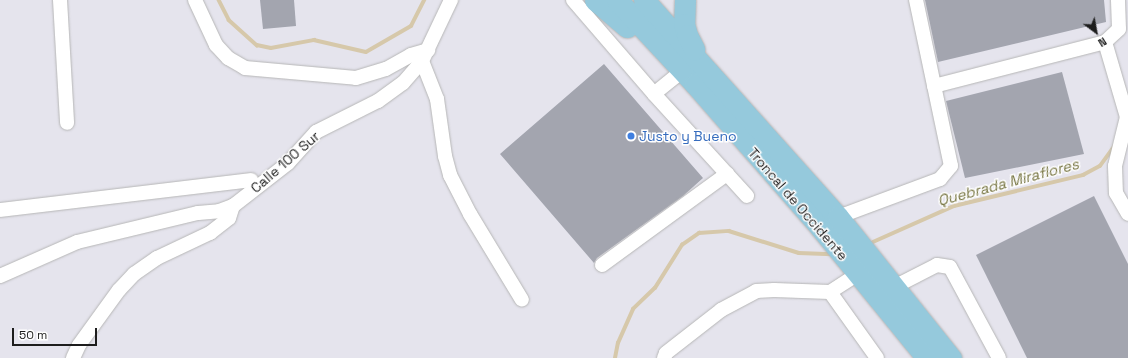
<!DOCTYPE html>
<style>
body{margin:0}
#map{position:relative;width:1128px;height:358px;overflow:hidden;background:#e5e4ed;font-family:"Space Grotesk",sans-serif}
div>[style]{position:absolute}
.stream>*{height:3.5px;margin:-1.75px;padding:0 1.75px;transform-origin:1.75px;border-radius:1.75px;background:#d6c8aa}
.building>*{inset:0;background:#a3a5af}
.roads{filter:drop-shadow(0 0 1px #b6b6b6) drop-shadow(0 0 1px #b6b6b6)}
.minor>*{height:14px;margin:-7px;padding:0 7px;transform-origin:7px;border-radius:7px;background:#fff}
.highway>*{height:21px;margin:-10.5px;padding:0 10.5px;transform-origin:10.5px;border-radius:10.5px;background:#95c9dc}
.dots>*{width:11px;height:11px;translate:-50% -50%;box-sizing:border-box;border:2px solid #fff;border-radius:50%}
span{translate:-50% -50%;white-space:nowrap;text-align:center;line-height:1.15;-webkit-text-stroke:3px #fff;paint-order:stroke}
.shop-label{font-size:14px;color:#366cbe}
.left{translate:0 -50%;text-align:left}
.street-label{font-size:14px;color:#1d1d1d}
.water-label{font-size:15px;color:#767441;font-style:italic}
.north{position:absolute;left:1076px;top:12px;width:40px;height:40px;-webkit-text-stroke:3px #fff;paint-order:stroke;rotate:148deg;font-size:11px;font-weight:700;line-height:16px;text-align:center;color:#1d1d1d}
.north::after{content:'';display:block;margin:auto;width:14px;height:18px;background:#1d1d1d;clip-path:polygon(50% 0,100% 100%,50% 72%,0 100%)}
.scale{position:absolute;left:12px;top:328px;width:85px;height:18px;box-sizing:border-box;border:2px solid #1d1d1d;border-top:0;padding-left:5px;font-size:12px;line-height:14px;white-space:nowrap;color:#1d1d1d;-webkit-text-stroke:3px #fff;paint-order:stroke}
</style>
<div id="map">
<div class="stream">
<i style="left:219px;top:0;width:22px;rotate:63deg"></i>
<i style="left:229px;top:20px;width:38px;rotate:42deg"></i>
<i style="left:257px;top:45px;width:14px;rotate:12deg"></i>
<i style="left:271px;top:48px;width:44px;rotate:-10.5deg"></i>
<i style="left:314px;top:40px;width:53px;rotate:13deg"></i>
<i style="left:366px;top:52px;width:52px;rotate:-30deg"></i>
<i style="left:411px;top:26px;width:29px;rotate:-63deg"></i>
<i style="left:873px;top:242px;width:89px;rotate:-24deg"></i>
<i style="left:954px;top:206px;width:133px;rotate:-13.5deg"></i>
<i style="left:1083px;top:175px;width:19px;rotate:-28deg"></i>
<i style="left:1100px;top:166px;width:26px;rotate:-54deg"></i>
<i style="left:615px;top:358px;width:15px;rotate:-79deg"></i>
<i style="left:618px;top:343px;width:37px;rotate:-66deg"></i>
<i style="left:633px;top:309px;width:30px;rotate:-44deg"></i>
<i style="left:655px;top:288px;width:51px;rotate:-57.9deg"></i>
<i style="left:682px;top:245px;width:21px;rotate:-35deg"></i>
<i style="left:699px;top:233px;width:30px;rotate:-4deg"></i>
<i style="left:729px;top:231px;width:73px;rotate:17.4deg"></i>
<i style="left:799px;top:253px;width:33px;rotate:2deg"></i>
</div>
<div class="building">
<i style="clip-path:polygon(260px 0,294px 0,296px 26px,263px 29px)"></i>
<i style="clip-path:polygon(925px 0,1104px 0,1106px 22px,938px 62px)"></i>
<i style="clip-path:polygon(604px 64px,703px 178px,683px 196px,597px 258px,594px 263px,500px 154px)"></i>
<i style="clip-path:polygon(1062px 72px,1084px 154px,965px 178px,946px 101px)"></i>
<i style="clip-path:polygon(1094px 196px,1128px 264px,1128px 358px,1027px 358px,976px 255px)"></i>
</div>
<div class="roads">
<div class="minor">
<i style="left:60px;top:0;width:123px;rotate:86.7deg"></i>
<i style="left:195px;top:0;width:50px;rotate:65deg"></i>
<i style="left:216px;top:45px;width:18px;rotate:47deg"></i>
<i style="left:228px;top:58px;width:20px;rotate:30deg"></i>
<i style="left:245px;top:68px;width:111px;rotate:5.1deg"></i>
<i style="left:356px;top:78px;width:31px;rotate:-17deg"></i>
<i style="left:386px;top:69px;width:29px;rotate:-29deg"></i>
<i style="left:411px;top:55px;width:18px;rotate:-16deg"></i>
<i style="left:573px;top:0;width:124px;rotate:49.2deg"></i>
<i style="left:1105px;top:42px;width:78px;rotate:73.7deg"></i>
<i style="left:1127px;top:117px;width:50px;rotate:103.8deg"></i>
<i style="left:1115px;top:166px;width:27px;rotate:88deg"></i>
<i style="left:1116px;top:193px;width:24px;rotate:60deg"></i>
<i style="left:422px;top:61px;width:41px;rotate:68.5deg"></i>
<i style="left:437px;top:99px;width:58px;rotate:82deg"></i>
<i style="left:445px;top:156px;width:20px;rotate:75deg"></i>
<i style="left:450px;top:175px;width:44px;rotate:62.9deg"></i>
<i style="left:470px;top:214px;width:100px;rotate:58.8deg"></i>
<i style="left:676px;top:76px;width:28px;rotate:141deg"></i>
<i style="left:654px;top:94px;width:138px;rotate:47.6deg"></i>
<i style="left:934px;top:86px;width:177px;rotate:-14.4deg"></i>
<i style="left:1105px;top:42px;width:19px;rotate:-43deg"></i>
<i style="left:1119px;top:29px;width:29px;rotate:-92deg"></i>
<i style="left:0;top:210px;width:253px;rotate:-6.8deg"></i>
<i style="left:838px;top:217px;width:109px;rotate:-20.4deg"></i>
<i style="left:940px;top:179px;width:17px;rotate:-50deg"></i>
<i style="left:951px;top:166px;width:170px;rotate:-101.9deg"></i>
<i style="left:602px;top:265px;width:155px;rotate:-36.1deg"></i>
<i style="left:0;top:276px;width:84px;rotate:-23.8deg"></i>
<i style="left:77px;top:242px;width:124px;rotate:-13.5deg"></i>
<i style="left:198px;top:213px;width:21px;rotate:-5deg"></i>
<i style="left:219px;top:211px;width:15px;rotate:-20deg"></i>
<i style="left:233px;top:206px;width:70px;rotate:-38deg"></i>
<i style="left:288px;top:163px;width:42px;rotate:-47.9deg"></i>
<i style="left:316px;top:132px;width:69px;rotate:-26.6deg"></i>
<i style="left:378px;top:101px;width:31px;rotate:-36deg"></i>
<i style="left:403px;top:83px;width:29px;rotate:-49deg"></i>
<i style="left:422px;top:61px;width:68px;rotate:-64.6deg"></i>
<i style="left:894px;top:287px;width:48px;rotate:-27.1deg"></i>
<i style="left:937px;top:265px;width:13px;rotate:9deg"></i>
<i style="left:950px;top:267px;width:103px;rotate:61.7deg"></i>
<i style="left:830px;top:292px;width:81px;rotate:54.5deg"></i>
<i style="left:73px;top:358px;width:14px;rotate:-65deg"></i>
<i style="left:79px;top:345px;width:68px;rotate:-54deg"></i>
<i style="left:119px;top:290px;width:22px;rotate:-47deg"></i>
<i style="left:134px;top:274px;width:28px;rotate:-35deg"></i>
<i style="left:157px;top:258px;width:59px;rotate:-25.3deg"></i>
<i style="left:210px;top:233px;width:24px;rotate:-38deg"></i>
<i style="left:229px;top:218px;width:13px;rotate:-72deg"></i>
<i style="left:664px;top:358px;width:5px;rotate:-68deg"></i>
<i style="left:666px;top:353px;width:70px;rotate:-38deg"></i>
<i style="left:721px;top:310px;width:40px;rotate:-28deg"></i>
<i style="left:756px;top:291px;width:18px;rotate:-3deg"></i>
<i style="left:774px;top:290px;width:56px;rotate:2deg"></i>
<i style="left:830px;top:292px;width:33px;rotate:-33deg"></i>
</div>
<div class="highway">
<i style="left:595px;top:0;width:42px;rotate:40.2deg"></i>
<i style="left:617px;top:0;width:115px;rotate:47.1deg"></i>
<i style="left:695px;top:84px;width:190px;rotate:48.8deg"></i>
<i style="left:820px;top:227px;width:169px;rotate:50.8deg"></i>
<i style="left:644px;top:0;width:291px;rotate:48.2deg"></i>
<i style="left:838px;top:217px;width:181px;rotate:51.3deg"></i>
<i style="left:685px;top:0;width:24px;rotate:92deg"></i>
<i style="left:684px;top:24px;width:11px;rotate:75deg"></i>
<i style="left:687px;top:35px;width:16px;rotate:63deg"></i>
</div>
</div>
<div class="dots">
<i style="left:631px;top:136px;background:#3f7fe0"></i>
</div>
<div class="shop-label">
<span class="left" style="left:639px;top:136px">Justo y Bueno</span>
</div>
<div class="street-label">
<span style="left:285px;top:162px;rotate:-41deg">Calle 100 Sur</span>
<span style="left:798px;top:204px;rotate:49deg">Troncal de Occidente</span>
</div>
<div class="water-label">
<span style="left:1008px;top:182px;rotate:-15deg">Quebrada Miraflores</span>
</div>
<div class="north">N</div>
<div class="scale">50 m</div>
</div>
